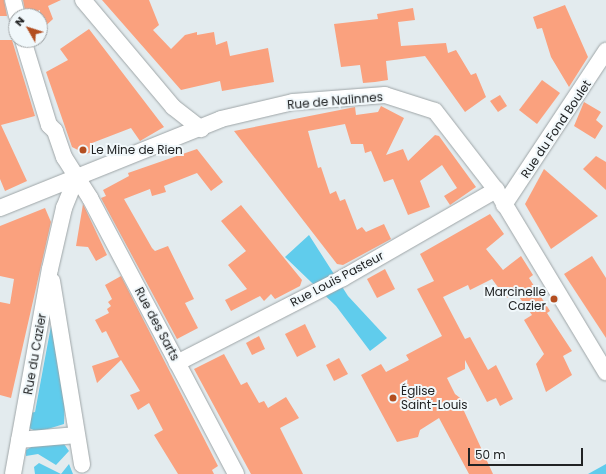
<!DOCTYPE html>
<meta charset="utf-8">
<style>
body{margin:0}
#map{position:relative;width:606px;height:474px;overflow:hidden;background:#e3ebee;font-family:Poppins,sans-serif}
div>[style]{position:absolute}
.green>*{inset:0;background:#60ccec}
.building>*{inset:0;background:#faa17e}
.roads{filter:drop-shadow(0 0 1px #9ea5a7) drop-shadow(0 0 1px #9ea5a7)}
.street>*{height:16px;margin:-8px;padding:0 8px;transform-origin:8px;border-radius:8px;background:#fff}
.dots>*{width:11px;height:11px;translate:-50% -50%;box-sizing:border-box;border:2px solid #f1f8fb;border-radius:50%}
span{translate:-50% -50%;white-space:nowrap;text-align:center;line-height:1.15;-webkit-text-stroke:4px #f1f8fb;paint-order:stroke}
.street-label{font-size:12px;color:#212324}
.poi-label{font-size:12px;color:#212324}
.left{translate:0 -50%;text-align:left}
.right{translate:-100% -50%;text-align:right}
.north{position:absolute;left:8px;top:8px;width:40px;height:40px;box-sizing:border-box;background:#f1f8fb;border:1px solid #9ea3a5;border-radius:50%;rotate:309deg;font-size:11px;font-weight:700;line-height:16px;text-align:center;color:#212324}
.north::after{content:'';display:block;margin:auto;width:14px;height:18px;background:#b34e20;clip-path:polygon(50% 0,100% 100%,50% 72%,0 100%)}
.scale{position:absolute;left:468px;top:448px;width:115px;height:18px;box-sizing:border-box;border:2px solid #212324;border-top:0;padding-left:5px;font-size:12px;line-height:14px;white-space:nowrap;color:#212324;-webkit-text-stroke:3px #f1f8fb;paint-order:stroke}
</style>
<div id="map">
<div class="green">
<i style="clip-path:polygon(309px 235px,348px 296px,387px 338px,370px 351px,336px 306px,285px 257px)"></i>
<i style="clip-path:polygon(53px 315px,65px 398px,64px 424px,38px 432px,29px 428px,29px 413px,35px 412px)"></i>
<i style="clip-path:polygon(64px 444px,69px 451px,56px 465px,38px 454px,26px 456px,26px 450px,33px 446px)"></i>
<i style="clip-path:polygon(39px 463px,61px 474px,69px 464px,73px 474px,35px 474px,34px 467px)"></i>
<i style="clip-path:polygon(606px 464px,606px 474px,588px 474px)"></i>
</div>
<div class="building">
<i style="clip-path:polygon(0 0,4px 0,7px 16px,0 16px)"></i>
<i style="clip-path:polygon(23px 0,61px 0,48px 6px,53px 19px,40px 31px,40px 10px,26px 16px)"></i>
<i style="clip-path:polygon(102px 0,149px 0,159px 25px,153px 30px,171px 49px,185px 35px,197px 32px,197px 35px,214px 32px,216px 45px,227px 41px,230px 56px,268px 48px,274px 82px,222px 91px,220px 81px,181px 90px)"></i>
<i style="clip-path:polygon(565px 5px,588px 57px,569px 87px,551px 57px,542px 28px,537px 29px,533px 17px)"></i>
<i style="clip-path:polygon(413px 8px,415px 20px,398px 22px,401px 46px,446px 43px,448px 53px,456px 50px,471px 75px,476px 73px,486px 97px,465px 112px,425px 56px,386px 61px,388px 80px,375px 82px,363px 83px,360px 65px,341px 67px,334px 24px,378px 19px,377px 14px)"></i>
<i style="clip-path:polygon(89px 29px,164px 127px,140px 141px,131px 128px,92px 143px,95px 151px,86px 154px,72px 147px,46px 72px,68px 60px,60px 49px)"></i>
<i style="clip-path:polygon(0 40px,12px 40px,35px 116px,1px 125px,27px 181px,5px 191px,0 179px)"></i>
<i style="clip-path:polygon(542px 80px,560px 93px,537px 124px,519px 110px)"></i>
<i style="clip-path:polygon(500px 95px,507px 106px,498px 112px,490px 101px)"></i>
<i style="clip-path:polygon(584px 102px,601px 112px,596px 120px,603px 126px,595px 139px,574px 126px)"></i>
<i style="clip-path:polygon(381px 106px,404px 118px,386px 155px,403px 149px,408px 161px,435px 135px,439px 136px,476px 187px,450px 205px,444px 196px,457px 188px,442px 165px,420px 181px,430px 207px,408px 215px,393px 179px,384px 182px,371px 151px,365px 153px,363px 144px,351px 144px,345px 124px,308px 131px,318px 168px,321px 167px,330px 194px,336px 191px,340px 201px,345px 199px,357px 230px,362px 227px,366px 232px,384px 224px,391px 239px,343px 265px,337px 264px,234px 131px,355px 107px,356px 115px,378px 112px)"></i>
<i style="clip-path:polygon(197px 149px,223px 182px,211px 191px,197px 173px,164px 186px,166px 192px,152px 196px,150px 189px,124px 199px,152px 248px,155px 251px,168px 246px,194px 299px,185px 303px,198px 328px,177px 339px,101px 198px,106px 196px,103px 190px,129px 176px,128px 173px)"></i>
<i style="clip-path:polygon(596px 156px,606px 162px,606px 190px,583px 169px)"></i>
<i style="clip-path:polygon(544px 169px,598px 216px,551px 249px,525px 204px)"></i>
<i style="clip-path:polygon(83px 204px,107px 255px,96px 261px,88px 247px,76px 246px)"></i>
<i style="clip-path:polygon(241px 205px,302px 280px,300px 286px,275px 299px,271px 294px,264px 301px,260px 296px,231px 311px,225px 300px,247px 289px,228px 265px,246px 251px,221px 221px)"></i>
<i style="clip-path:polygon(45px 208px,51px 222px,11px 398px,0 395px,0 302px,10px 304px,14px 279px,0 276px,0 226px)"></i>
<i style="clip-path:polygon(490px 214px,504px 234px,486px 249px,503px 270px,521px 256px,533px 275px,529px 278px,550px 311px,547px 313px,572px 351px,563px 356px,572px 375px,546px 392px,536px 364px,544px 354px,524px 320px,532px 315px,517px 294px,506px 298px,492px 279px,470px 290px,468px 285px,443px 297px,465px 339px,470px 337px,488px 370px,496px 365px,513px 399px,500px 406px,496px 398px,487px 402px,465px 360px,465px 369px,447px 378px,455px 394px,464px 401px,464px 411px,493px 474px,469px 474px,439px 418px,420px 430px,418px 437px,397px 442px,361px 375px,381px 364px,386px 372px,409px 360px,406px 355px,442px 336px,417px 289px,434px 281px,420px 254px)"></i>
<i style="clip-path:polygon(592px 256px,606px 278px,606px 338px,564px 274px)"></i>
<i style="clip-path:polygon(385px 269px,395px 289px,377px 298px,367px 279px)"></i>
<i style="clip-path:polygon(121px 276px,218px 466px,212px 470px,214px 474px,178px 474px,154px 435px,163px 430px,149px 403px,138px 410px,130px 395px,140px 391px,121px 360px,97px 383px,92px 366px,119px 357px,106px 331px,102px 333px,95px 320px,109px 313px,107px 309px,111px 306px,108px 302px,112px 299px,105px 285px)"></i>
<i style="clip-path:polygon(305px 324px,316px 347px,297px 357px,285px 334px)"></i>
<i style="clip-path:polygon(259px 336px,265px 349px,252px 355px,246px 343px)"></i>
<i style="clip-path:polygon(224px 354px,241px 385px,247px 382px,259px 403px,264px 401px,268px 408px,286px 397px,299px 418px,280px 428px,303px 474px,251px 474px,194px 369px)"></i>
<i style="clip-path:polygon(339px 358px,348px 374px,334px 381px,326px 365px)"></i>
</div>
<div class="roads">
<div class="street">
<i style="left:13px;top:0;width:16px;rotate:76deg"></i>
<i style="left:83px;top:0;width:140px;rotate:49.9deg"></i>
<i style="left:173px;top:107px;width:36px;rotate:38deg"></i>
<i style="left:23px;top:40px;width:89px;rotate:73deg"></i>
<i style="left:49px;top:125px;width:8px;rotate:45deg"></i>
<i style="left:55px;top:131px;width:28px;rotate:71deg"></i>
<i style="left:64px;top:157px;width:49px;rotate:57.6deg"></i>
<i style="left:90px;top:198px;width:312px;rotate:62.1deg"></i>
<i style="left:504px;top:205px;width:185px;rotate:-56.5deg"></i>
<i style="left:0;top:208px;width:238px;rotate:-21.9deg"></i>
<i style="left:221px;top:119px;width:74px;rotate:-13.3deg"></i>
<i style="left:293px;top:102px;width:92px;rotate:-4.4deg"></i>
<i style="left:385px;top:95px;width:52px;rotate:17.7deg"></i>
<i style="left:435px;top:111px;width:100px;rotate:52.3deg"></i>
<i style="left:496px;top:190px;width:213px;rotate:58.9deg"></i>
<i style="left:52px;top:281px;width:186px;rotate:80.7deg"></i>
<i style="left:177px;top:363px;width:186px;rotate:-27.1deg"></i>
<i style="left:343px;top:278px;width:177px;rotate:-29.9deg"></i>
<i style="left:19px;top:440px;width:58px;rotate:-4.9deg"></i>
<i style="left:13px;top:474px;width:208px;rotate:-79.8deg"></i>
<i style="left:50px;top:269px;width:63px;rotate:-77.1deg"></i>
<i style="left:64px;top:208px;width:35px;rotate:-68deg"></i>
</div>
</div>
<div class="dots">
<i style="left:83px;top:150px;background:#b34e20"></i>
<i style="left:554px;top:299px;background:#b34e20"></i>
<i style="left:393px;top:398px;background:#b34e20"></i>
</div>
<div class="street-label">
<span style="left:335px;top:101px;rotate:-5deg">Rue de Nalinnes</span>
<span style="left:556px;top:129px;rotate:-56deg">Rue du Fond Boulet</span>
<span style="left:337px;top:279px;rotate:-28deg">Rue Louis Pasteur</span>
<span style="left:157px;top:324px;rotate:62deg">Rue des Sarts</span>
<span style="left:35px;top:354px;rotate:-80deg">Rue du Cazier</span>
</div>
<div class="poi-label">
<span class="left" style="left:91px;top:150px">Le Mine de Rien</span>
<span class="right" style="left:546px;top:299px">Marcinelle<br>Cazier</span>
<span class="left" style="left:401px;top:398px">Église<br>Saint-Louis</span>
</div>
<div class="north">N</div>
<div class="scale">50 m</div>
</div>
